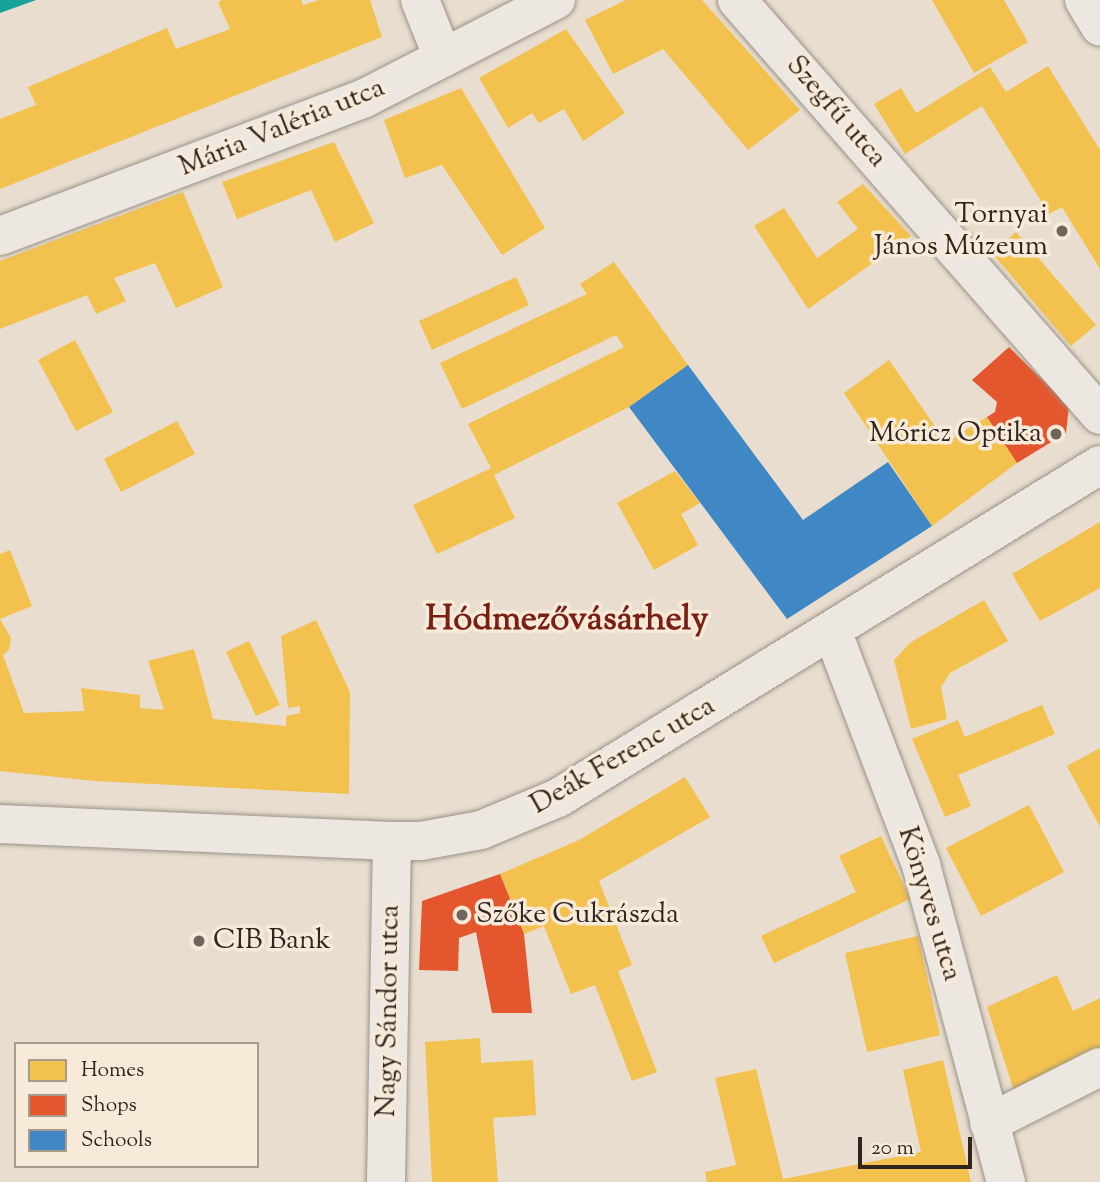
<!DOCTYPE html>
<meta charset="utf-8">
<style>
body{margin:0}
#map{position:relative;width:1100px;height:1182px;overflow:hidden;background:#e8ddce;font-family:"Sorts Mill Goudy",serif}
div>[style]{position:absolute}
.homes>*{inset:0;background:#f2c14e}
.shops>*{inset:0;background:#e4572e}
.schools>*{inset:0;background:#3f88c5}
.public>*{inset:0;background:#17a398}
.roads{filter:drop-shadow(0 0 2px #999289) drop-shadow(0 0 2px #999289)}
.minor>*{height:38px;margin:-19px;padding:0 19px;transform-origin:19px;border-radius:19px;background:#ece7e0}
.dots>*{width:19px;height:19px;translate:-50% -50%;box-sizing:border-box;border:4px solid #f7ead9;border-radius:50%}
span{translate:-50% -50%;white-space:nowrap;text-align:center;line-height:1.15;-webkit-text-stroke:7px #f7ead9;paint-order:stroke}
.street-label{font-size:28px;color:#2f241e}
.poi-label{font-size:28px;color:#2f241e}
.right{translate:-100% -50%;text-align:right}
.left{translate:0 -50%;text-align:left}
.district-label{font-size:35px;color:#7a1f14;font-weight:700}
.legend{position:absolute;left:14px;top:1042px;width:245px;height:126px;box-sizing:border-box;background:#f7ead9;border:2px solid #a79b8e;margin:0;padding:9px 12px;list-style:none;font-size:21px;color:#2f241e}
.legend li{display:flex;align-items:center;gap:14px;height:35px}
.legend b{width:35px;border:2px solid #a79b8e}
.scale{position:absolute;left:858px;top:1137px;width:114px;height:32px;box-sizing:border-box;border:4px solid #2f241e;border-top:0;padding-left:9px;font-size:21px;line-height:24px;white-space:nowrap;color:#2f241e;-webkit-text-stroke:5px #f7ead9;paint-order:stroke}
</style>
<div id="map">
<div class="homes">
<i style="clip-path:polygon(222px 0,301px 0,303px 5px,319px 0,370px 0,382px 37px,0 189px,0 119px,36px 105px,28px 87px,167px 28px,176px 49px,230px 29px,218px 2px)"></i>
<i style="clip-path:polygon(626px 0,702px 0,800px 110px,748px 150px,663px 49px,613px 74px,585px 20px)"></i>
<i style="clip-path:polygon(932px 0,1004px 0,1028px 42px,974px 73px)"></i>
<i style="clip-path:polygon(566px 29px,625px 113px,583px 141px,564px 109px,539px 123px,532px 113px,508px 128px,479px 78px)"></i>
<i style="clip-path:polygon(1048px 66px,1100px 150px,1100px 269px,1062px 207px,1049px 214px,982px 106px,905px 154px,874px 104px,901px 88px,916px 113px,990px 67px,1006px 92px)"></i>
<i style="clip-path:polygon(461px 88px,545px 228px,502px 255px,442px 165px,405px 178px,384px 120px)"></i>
<i style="clip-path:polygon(334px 142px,374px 223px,335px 242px,311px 190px,237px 219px,222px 182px)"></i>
<i style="clip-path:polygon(863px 184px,911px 236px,808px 309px,754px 226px,784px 208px,817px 258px,858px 229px,837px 202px)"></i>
<i style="clip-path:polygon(183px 192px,223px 287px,176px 308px,155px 263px,114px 278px,126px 301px,96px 314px,87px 295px,0 329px,0 261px)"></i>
<i style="clip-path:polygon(1016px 232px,1096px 325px,1071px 346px,992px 253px)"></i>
<i style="clip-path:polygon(614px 262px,688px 365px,629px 407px,494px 475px,515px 518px,437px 554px,413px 505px,491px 468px,468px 424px,624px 347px,616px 335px,462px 409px,440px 363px,587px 294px,580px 284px)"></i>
<i style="clip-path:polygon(516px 277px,529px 305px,432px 350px,419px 321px)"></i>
<i style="clip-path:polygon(75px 340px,113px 412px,76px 431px,38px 360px)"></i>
<i style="clip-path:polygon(889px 360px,946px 442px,987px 417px,1017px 463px,932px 526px,844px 393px)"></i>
<i style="clip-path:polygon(177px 421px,195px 454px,121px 492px,104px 459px)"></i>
<i style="clip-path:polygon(675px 471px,700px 503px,681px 514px,698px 545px,654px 570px,617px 503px)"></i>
<i style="clip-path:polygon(1100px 522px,1100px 588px,1040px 621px,1012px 574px)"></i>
<i style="clip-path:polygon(10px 550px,32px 606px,0 619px,11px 638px,9px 650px,3px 655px,24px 713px,84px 711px,81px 688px,140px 695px,140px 708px,164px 710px,148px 661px,194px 649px,213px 719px,286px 726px,286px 716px,300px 713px,300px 706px,288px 708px,281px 636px,316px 620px,350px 692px,349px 794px,95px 781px,0 771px,0 554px)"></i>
<i style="clip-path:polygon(984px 600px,1008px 641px,950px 673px,941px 687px,947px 719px,911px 729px,894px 660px,911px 642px)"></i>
<i style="clip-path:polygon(249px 641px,280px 705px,256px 716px,226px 652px)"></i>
<i style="clip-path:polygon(1042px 705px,1055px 734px,958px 775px,971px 806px,945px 817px,912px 739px,958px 720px,965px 737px)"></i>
<i style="clip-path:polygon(1100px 748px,1100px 827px,1067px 766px)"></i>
<i style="clip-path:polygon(685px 777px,710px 817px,599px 881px,632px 965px,618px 971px,657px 1072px,632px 1081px,595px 985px,571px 994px,544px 926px,524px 934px,500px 874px,579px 840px)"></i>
<i style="clip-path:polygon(1029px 805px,1064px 872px,981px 916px,946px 848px)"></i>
<i style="clip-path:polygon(881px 836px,910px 899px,774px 963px,761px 936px,856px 892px,839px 856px)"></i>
<i style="clip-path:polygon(918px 936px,940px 1035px,867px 1052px,845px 953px)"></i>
<i style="clip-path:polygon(1057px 975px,1073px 1011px,1100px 998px,1100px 1055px,1016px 1097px,987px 1007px)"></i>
<i style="clip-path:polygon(480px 1038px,481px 1063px,533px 1060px,536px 1115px,493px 1118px,498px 1182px,432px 1182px,425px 1042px)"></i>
<i style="clip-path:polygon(943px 1060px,971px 1182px,707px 1182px,705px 1172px,736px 1165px,715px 1078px,756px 1069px,783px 1179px,921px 1152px,903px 1070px)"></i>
</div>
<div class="shops">
<i style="clip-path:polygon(1009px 347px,1069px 406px,1066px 433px,1017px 463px,987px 417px,995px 412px,997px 402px,972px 380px)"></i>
<i style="clip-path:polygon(500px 874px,524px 934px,532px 1013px,492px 1013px,476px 932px,459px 938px,458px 971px,419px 970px,422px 901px)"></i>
</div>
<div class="schools">
<i style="clip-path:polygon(688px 365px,803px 520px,888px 462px,932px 526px,787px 619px,629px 407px)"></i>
</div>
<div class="public">
<i style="clip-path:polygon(0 0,36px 0,0 13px)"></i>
</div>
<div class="roads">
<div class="minor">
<i style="left:420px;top:0;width:62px;rotate:68.4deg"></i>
<i style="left:737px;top:0;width:551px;rotate:48.82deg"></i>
<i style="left:1084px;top:0;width:31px;rotate:59deg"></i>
<i style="left:0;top:236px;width:388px;rotate:-20.7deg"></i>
<i style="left:363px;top:99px;width:217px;rotate:-27.2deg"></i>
<i style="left:833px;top:633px;width:248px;rotate:69.2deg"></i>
<i style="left:921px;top:865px;width:328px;rotate:75deg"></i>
<i style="left:0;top:824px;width:392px;rotate:2.5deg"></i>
<i style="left:392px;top:841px;width:29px"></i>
<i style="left:421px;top:841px;width:61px;rotate:-10.4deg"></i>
<i style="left:481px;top:830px;width:83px;rotate:-22.6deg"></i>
<i style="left:558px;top:798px;width:636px;rotate:-31.57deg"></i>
<i style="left:989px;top:1123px;width:124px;rotate:-26.8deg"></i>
<i style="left:386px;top:1182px;width:341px;rotate:-89deg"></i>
</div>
</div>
<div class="dots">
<i style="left:1062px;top:231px;background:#70655c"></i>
<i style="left:1056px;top:434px;background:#70655c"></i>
<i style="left:462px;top:915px;background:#70655c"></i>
<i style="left:199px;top:941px;background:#70655c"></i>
</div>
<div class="street-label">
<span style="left:836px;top:112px;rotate:49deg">Szegfű utca</span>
<span style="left:282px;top:128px;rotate:-22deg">Mária Valéria utca</span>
<span style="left:623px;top:756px;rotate:-30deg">Deák Ferenc utca</span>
<span style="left:929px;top:904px;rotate:73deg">Könyves utca</span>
<span style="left:389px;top:1011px;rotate:-89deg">Nagy Sándor utca</span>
</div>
<div class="poi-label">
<span class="right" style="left:1048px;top:231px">Tornyai<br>János Múzeum</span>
<span class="right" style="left:1042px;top:434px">Móricz Optika</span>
<span class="left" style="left:476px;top:915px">Szőke Cukrászda</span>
<span class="left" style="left:213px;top:941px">CIB Bank</span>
</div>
<div class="district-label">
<span style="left:567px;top:621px">Hódmezővásárhely</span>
</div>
<ul class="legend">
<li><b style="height:19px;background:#f2c14e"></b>Homes</li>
<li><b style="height:19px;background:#e4572e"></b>Shops</li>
<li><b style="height:19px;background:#3f88c5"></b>Schools</li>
</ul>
<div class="scale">20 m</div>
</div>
